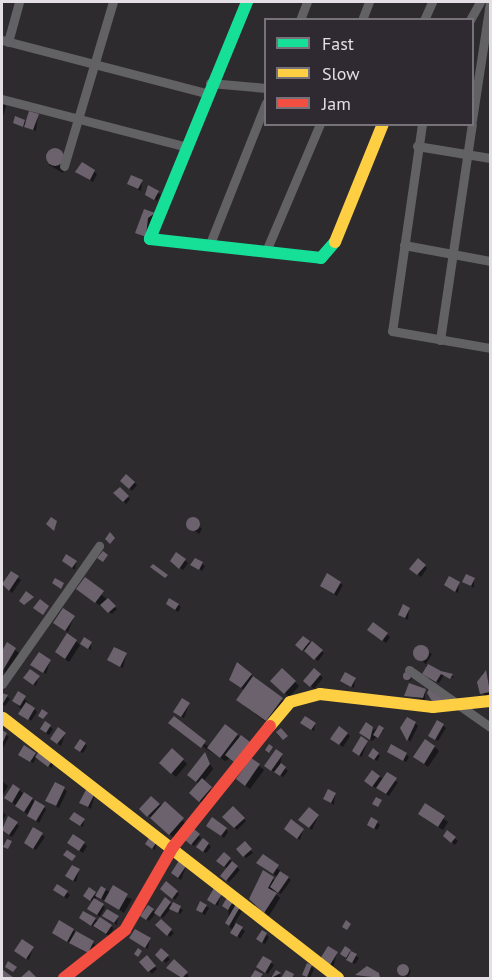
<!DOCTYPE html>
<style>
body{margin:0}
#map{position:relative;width:492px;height:980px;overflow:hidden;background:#2e2b2f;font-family:"PT Sans",sans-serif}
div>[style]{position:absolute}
.shadow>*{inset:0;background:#0007}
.building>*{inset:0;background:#6b626e}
.round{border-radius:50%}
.street>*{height:9px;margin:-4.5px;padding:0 4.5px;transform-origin:4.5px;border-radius:4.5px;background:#626163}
.fast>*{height:12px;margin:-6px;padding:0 6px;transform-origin:6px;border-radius:6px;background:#16e098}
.slow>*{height:12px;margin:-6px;padding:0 6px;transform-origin:6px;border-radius:6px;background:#ffcf43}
.jam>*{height:12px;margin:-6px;padding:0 6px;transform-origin:6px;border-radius:6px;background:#f24e42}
span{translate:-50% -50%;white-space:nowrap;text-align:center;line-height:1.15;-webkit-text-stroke:6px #2f2931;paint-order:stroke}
.frame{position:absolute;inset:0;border:3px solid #e3dfe4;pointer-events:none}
.legend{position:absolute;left:264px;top:18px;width:210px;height:108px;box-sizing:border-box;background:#2f2931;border:2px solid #777279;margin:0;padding:8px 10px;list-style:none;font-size:18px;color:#e3dfe4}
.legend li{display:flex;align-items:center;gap:12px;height:30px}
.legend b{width:30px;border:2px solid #777279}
</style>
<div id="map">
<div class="shadow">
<i style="clip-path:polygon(2px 103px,6px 106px,2px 120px)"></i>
<i style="clip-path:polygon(38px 116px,36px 131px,14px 123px,16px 118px,27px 122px)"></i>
<i style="clip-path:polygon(50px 149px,68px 156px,63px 173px,49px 165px)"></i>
<i style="clip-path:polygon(83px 164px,97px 174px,93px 182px,80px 174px)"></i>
<i style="clip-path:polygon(142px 182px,141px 191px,131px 186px)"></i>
<i style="clip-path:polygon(151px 188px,161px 195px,157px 201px,155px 199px)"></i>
<i style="clip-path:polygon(144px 211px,154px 214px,150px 240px,137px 233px)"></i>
<i style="clip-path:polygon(126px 476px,137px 485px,132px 491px,122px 481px)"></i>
<i style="clip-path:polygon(120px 489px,130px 499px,126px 504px,115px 493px)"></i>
<i style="clip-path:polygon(192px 518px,202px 529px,199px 534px,186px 524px)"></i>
<i style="clip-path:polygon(177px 554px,188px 563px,183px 570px,174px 564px)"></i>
<i style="clip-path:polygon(195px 560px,205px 566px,202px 571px,195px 567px)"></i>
<i style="clip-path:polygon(418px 560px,427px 568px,421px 577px,411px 569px)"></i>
<i style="clip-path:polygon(76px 562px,75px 570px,66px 564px)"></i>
<i style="clip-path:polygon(11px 573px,21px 580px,12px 593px,3px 585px)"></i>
<i style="clip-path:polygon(328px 575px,343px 585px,337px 596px,324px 588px)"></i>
<i style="clip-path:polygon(85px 579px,117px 609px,112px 614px,82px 593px)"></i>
<i style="clip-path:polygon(474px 579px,474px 588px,464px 582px)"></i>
<i style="clip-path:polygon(459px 583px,458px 593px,445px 585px)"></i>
<i style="clip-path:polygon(167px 604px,178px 605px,181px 607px,178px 612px)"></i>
<i style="clip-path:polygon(409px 609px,408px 620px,400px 615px)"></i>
<i style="clip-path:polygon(74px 617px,68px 632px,58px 626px)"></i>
<i style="clip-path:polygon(373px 624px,390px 637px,386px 643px,372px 632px)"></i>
<i style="clip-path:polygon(303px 638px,324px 653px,318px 661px,297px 645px)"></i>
<i style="clip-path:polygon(76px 641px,80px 645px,69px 662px,61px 656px)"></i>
<i style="clip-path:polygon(91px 643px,91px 650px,84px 646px)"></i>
<i style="clip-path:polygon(8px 644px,20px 654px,5px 676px,2px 654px)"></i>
<i style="clip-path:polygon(418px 647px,432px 654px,426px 664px,424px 663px)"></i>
<i style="clip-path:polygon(126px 655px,123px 668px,111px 662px)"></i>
<i style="clip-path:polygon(50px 661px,46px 674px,35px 667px)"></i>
<i style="clip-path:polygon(426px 665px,452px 675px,454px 678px,444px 675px,439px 683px,427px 676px)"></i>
<i style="clip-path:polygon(283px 670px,299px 686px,289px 697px,272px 681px)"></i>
<i style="clip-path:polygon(314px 670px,323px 678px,314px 689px,305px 681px)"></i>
<i style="clip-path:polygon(486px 672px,490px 694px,484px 696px,482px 673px)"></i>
<i style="clip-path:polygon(406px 674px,413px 676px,410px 681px,404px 678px)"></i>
<i style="clip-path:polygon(251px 675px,288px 705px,272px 726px,244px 706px,245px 691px,236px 684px)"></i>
<i style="clip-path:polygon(39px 677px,36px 686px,28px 680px)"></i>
<i style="clip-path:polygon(355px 679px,354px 688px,345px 683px)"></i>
<i style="clip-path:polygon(425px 690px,425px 700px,406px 695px)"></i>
<i style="clip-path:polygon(3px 693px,10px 699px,5px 706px,2px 704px)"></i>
<i style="clip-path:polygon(19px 693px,37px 712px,31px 721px,16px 703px)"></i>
<i style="clip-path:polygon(189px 704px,184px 718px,177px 714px)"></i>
<i style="clip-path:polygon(438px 722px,446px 728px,438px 741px,432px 738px)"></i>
<i style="clip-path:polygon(45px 723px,53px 729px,49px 735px,44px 732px)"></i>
<i style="clip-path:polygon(415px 723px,418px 726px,410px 742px,402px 728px)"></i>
<i style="clip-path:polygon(315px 724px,314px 731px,305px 725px)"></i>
<i style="clip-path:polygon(380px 727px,384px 730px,372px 741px,363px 735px)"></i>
<i style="clip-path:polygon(174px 728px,210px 747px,237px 735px,253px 747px,225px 761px)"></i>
<i style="clip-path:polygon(340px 728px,350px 736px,343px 747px,335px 741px)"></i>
<i style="clip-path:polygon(2px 732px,9px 737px,3px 748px,2px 747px)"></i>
<i style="clip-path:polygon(65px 734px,61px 746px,54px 741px)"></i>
<i style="clip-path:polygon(367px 742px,362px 757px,356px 754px)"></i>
<i style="clip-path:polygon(85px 744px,87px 746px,83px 753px,78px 751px)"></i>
<i style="clip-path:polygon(435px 747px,439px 751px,428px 767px,415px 757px)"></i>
<i style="clip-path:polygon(35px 754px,37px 756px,56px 762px,51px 768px,37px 757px,33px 763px,23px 757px)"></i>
<i style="clip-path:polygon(378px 754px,380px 756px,377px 761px,372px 758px)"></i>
<i style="clip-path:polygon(392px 754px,406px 754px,409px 757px,406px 762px)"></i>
<i style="clip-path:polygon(205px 755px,213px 769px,203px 782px,213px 791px,202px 803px,191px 793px,199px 784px,193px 779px)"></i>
<i style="clip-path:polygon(282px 755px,280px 764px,288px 771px,283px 777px,268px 768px)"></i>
<i style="clip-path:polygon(183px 760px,187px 764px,176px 777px,165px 767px)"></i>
<i style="clip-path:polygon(252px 760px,264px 770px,250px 789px,242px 783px)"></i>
<i style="clip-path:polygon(379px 777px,398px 782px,389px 796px,368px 783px)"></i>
<i style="clip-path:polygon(2px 781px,8px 786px,2px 797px)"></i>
<i style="clip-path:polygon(55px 784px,67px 791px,59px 808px,50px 803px)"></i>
<i style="clip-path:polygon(13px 786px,46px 809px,39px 823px,9px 800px)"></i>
<i style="clip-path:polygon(95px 794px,91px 809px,81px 803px)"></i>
<i style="clip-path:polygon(335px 794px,334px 805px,325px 799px)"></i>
<i style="clip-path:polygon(152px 798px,187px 824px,174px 838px,141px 809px)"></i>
<i style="clip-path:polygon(425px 805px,448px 822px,443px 830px,424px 818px)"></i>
<i style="clip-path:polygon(233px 808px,246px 821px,237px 830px,224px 817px)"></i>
<i style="clip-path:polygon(2px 811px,6px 815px,3px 820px,2px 819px)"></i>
<i style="clip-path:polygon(318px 816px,312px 830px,303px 823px)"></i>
<i style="clip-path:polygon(9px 818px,19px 826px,12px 837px,2px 829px)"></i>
<i style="clip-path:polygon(372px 819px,380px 825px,377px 830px,372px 827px)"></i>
<i style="clip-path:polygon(84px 820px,83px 827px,74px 821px)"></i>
<i style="clip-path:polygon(210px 828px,226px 829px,228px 832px,224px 838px)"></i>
<i style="clip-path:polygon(34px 829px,45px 837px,36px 850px,28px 845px)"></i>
<i style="clip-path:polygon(303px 830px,300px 840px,288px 831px)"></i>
<i style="clip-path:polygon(194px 831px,201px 838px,194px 846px,187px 840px)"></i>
<i style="clip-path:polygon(448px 832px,458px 841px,455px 845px,445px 836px)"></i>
<i style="clip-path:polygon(73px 836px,87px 846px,83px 853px,71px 845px)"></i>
<i style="clip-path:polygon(157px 841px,155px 850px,149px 846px)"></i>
<i style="clip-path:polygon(245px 843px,253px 853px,246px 858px,238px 849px)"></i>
<i style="clip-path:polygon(208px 844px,211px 847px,206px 853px,201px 850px)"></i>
<i style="clip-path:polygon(224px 854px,240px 870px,229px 882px,222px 876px,228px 869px,218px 861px)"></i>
<i style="clip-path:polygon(263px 856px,291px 880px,281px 894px,271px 890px,280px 898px,269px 916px,251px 899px,263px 873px,276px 881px,278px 877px,261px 866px)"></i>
<i style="clip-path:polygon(187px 864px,181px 880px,175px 876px)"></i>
<i style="clip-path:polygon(79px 871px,76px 882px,70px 879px)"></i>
<i style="clip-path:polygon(58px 886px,70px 895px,67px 899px,58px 892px)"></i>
<i style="clip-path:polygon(105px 890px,132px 899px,124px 913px,97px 896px,95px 900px,105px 907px,100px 917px,91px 911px,93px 902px,88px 898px)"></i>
<i style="clip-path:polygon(164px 891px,177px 892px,179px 894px,175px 900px)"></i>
<i style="clip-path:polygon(221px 895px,218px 906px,211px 902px)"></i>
<i style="clip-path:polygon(228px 898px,242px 911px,234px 924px,245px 931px,240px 939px,229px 926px)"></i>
<i style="clip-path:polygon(170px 903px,183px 910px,180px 914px,171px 908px,163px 918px,159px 915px)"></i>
<i style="clip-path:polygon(206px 906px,209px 908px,205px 915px,200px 912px)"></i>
<i style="clip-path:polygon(149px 907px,156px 913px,149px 921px,145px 918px)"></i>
<i style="clip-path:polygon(118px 917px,117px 925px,107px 919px)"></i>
<i style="clip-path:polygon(95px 919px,114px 928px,109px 936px,83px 921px)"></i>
<i style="clip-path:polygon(161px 921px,174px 933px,170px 937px,157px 925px)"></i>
<i style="clip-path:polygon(60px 922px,97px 946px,92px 956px,56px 935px)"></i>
<i style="clip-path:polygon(262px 932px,269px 937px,265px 944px,261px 942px)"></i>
<i style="clip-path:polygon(150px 939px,148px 949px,134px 941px)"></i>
<i style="clip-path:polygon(33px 948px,29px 960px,19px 953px)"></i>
<i style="clip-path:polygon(345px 948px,359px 958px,355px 964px,344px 957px)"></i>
<i style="clip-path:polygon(161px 950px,170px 959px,166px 963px,157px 955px)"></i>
<i style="clip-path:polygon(337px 953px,333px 967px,324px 961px)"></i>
<i style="clip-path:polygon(147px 957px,157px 969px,152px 974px,142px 962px)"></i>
<i style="clip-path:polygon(264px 958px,274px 965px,268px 974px,260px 969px)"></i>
<i style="clip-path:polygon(174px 961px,189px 976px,187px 978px,168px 968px)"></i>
<i style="clip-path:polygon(401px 964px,411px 971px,408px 978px,398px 969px)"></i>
<i style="clip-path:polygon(308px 965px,314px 969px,310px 978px,304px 975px)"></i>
<i style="clip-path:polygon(367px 967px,380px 978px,356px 974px)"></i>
<i style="clip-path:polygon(276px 972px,281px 975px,279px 978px,273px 978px)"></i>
</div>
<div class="building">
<i style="clip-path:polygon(29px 111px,39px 114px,33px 130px,24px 127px)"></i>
<i style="clip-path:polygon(15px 116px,25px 120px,23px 127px,13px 123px)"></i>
<i class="round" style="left:46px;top:148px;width:18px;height:18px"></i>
<i style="clip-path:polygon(82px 162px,95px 170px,90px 180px,75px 172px)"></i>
<i style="clip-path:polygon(131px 175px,143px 180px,138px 189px,127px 184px)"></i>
<i style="clip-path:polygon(148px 185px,159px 191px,154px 200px,145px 195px)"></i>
<i style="clip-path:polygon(144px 209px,155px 213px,148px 218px,146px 237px,135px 233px)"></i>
<i style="clip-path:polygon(126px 474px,135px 482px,129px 489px,120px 481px)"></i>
<i style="clip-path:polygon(120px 487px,129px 496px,123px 502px,113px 493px)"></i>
<i style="clip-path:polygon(51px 517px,57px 521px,54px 531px,46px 524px)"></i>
<i class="round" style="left:186px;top:517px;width:14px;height:14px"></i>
<i style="clip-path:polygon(110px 532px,115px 538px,110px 544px,105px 539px)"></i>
<i style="clip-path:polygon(103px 551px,108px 555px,103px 562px,97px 558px)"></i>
<i style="clip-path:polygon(176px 552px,186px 559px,179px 569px,170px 561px)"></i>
<i style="clip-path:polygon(66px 554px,77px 561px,72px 568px,62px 561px)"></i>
<i style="clip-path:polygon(195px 558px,203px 562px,199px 570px,190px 565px)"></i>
<i style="clip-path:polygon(418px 558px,426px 565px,417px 575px,409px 569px)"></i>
<i style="clip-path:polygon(153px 564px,168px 575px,165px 578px,150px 567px)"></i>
<i style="clip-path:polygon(11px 571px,19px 576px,9px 591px,2px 584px)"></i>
<i style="clip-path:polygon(327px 573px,341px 582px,334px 594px,320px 586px)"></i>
<i style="clip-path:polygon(466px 574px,475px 578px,471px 586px,462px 582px)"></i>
<i style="clip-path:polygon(449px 576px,460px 582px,455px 592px,444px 585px)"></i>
<i style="clip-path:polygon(85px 577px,104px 591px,95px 603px,76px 589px)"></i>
<i style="clip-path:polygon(55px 578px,64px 583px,61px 589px,52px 583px)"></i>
<i style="clip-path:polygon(26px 591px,34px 597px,24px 605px,19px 601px)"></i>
<i style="clip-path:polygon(108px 598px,116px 606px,108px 613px,100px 605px)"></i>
<i style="clip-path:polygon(169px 598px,179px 604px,175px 610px,166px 604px)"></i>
<i style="clip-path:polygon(40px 599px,49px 606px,43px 615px,33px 608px)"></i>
<i style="clip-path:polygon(403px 604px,410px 608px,405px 618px,398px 615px)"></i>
<i style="clip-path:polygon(63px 608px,75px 616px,65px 631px,53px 623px)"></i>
<i style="clip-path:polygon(373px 622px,388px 633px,382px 641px,367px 630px)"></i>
<i style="clip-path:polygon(67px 633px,77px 640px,65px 659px,55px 652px)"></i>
<i style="clip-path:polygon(303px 636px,310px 641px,302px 651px,295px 645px)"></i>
<i style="clip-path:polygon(84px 637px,92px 642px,88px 649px,80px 644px)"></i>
<i style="clip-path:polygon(312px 641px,323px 650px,314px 660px,304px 651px)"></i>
<i style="clip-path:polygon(7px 642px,16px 648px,2px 672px,2px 651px)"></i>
<i class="round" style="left:413px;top:645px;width:16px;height:16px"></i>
<i style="clip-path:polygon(114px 647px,127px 653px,120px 667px,107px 660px)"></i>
<i style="clip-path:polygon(39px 652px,51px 660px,43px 673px,30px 665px)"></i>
<i style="clip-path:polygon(237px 662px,252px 674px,241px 688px,229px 680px)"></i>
<i style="clip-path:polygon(428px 664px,441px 671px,453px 674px,450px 679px,441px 674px,436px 682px,422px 674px)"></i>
<i style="clip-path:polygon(282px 668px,296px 681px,284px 694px,270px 681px)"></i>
<i style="clip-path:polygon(314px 668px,321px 674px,310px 687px,303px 681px)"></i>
<i style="clip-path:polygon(30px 669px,40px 676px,33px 685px,23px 678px)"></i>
<i style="clip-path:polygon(486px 670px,490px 692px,480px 694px,477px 682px)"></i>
<i class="round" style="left:403px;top:672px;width:8px;height:8px"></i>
<i style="clip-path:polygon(345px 672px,356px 678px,351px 687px,340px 681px)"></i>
<i style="clip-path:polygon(253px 676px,283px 698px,266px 721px,236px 700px)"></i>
<i style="clip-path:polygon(409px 683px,426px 689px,423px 698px,404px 696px)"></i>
<i style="clip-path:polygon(430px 687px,450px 699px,433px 703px,427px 693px)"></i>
<i style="clip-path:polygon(18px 691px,26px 696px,20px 706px,12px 701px)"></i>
<i style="clip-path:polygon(2px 693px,8px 695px,2px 705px)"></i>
<i style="clip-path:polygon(182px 698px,190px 703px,181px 717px,173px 712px)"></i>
<i style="clip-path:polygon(26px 702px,35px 708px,28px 720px,18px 714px)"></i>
<i style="clip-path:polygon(42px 709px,48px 713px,43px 719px,38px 716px)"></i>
<i style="clip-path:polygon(174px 716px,206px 741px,201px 748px,168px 723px)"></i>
<i style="clip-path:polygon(305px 716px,316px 723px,311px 730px,300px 723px)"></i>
<i style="clip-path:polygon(407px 717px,416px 722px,407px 741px,400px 728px)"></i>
<i style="clip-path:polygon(437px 720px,444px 724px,435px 740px,428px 736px)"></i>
<i style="clip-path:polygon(45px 721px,51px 725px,46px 733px,40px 729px)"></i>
<i style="clip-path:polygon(366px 722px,373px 727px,370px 740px,359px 733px)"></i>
<i style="clip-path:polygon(225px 724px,238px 734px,220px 758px,207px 748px)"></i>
<i style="clip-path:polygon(379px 725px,384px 728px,378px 738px,373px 735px)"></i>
<i style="clip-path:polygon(339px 726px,348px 733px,339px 745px,330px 739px)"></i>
<i style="clip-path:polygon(58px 727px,66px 733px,57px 744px,50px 739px)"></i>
<i style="clip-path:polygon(281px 728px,288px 736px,283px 740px,276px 732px)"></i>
<i style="clip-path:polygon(2px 730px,7px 733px,2px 744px)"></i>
<i style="clip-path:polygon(241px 735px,250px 742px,234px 762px,225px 755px)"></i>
<i style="clip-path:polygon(361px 736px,368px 741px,359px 756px,352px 751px)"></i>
<i style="clip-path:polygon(80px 739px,86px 743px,80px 752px,74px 748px)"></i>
<i style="clip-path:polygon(425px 739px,435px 746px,424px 764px,413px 757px)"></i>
<i style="clip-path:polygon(269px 744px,273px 747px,269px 753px,265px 750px)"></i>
<i style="clip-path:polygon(391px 744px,407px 753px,403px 761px,387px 752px)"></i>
<i style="clip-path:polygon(24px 745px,36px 753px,30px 762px,18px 755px)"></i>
<i style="clip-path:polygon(172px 748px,184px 759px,171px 774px,159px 763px)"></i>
<i style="clip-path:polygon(373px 748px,379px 753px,374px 760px,368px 756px)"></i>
<i style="clip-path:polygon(41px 749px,54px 758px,48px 767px,35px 757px)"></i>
<i style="clip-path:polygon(276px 749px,283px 754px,271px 771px,264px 766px)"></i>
<i style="clip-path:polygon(205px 752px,210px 764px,196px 782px,187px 775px)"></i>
<i style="clip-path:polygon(251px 758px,260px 764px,245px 786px,236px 779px)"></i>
<i style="clip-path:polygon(281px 763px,286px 767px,280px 776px,274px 772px)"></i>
<i style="clip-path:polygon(372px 770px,380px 776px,372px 787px,364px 781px)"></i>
<i style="clip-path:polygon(387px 772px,397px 778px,386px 794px,376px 788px)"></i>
<i style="clip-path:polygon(202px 778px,212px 787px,199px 802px,189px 793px)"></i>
<i style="clip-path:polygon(55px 782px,65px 787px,56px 806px,45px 801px)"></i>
<i style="clip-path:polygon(13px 784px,20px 789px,12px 803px,4px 798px)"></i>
<i style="clip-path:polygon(87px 788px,95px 793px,88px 807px,79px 803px)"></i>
<i style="clip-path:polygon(328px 789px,336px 793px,331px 803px,323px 799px)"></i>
<i style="clip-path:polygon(24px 792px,33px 798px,24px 812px,15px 806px)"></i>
<i style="clip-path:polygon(151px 796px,160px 804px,147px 817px,139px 809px)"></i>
<i style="clip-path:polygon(376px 797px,382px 800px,378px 807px,372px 804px)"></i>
<i style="clip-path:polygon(35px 800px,45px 806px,36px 821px,27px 816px)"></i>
<i style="clip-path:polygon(165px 801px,184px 818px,169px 835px,150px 818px)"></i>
<i style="clip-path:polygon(425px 803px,445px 816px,438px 827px,418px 814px)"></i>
<i style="clip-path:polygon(233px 806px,245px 818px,234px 828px,222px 817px)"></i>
<i style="clip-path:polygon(309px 807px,319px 815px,309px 828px,298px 820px)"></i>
<i style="clip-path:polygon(74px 812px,85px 819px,80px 826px,69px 819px)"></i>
<i style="clip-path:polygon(8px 816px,18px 822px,9px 835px,2px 830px)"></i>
<i style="clip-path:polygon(212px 817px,227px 828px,221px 836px,206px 826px)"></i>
<i style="clip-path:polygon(371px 817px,378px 821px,374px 829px,367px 825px)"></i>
<i style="clip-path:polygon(291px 819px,304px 829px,297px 839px,284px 829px)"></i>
<i style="clip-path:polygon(33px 827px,43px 833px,33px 849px,24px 843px)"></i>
<i style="clip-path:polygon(194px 829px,200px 834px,191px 845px,185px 840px)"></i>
<i style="clip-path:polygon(447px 830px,456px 837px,451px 843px,443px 836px)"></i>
<i style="clip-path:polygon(73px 834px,85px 842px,79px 851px,67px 843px)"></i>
<i style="clip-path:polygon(151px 835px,158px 840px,152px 849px,145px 844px)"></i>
<i style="clip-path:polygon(203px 838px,209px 843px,203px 852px,196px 847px)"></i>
<i style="clip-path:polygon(7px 839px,12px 841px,8px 849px,3px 847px)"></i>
<i style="clip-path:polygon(245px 841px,252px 849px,243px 857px,236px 849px)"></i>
<i style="clip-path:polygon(67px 850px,76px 856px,72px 861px,63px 855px)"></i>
<i style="clip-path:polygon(224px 852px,231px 858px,224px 867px,216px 861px)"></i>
<i style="clip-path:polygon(263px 854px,279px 865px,273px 874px,256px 863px)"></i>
<i style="clip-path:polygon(180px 859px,188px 863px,178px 878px,171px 873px)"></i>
<i style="clip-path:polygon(232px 861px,238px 866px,226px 881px,220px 876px)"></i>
<i style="clip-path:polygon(72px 865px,80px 869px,73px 881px,65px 876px)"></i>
<i style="clip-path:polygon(263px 870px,274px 877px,268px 888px,277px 893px,264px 913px,249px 899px)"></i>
<i style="clip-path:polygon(280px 871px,289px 877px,278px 893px,270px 887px)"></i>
<i style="clip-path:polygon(166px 881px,178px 891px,172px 899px,160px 889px)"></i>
<i style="clip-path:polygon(57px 884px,68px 891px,64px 897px,53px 890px)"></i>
<i style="clip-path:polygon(113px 885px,128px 894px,119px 910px,104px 901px)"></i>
<i style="clip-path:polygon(101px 886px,106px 889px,101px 899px,95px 896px)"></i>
<i style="clip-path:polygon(89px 887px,96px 892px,90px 901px,83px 896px)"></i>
<i style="clip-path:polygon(214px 888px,222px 894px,215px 905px,207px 900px)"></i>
<i style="clip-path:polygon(228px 896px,234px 900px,228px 910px,222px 906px)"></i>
<i style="clip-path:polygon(165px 897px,171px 902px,160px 917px,154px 913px)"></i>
<i style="clip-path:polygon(94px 898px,104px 904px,97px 915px,87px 909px)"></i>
<i style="clip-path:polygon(200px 901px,207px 905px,202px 913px,196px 910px)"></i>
<i style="clip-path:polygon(173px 902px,181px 906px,178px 913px,169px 909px)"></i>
<i style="clip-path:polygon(236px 904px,240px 907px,229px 926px,225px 923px)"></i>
<i style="clip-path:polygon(148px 905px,154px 909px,146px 920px,140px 916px)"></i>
<i style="clip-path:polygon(107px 909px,119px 916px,114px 923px,102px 916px)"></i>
<i style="clip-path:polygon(83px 911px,96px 918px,91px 926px,79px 918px)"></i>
<i style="clip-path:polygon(100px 917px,112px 925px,106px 934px,93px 926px)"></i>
<i style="clip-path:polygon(161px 919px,172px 929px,167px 936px,155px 925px)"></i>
<i style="clip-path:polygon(59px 920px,74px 929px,67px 942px,52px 933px)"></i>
<i style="clip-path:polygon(346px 920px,351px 924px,347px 930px,342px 927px)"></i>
<i style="clip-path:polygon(236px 923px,243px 927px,237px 937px,230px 933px)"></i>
<i style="clip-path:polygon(135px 929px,151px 938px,145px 948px,129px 938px)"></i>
<i style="clip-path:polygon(262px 930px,267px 933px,262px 943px,256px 939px)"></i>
<i style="clip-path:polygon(76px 931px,94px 941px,88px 953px,69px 943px)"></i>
<i style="clip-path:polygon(22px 939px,34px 947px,26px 959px,14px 951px)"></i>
<i style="clip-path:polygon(328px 946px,338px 952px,330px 965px,320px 959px)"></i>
<i style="clip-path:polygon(345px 946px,351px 950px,346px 958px,340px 954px)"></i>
<i style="clip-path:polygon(138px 948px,142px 951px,138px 957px,134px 954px)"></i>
<i style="clip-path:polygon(161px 948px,169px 955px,162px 962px,155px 955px)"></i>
<i style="clip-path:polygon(351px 951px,357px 954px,352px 963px,346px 960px)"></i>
<i style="clip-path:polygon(147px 955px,156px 966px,148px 972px,139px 962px)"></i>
<i style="clip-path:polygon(263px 956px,272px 961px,265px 973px,256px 967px)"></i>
<i style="clip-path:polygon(174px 959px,188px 972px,182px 978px,166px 968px)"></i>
<i style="clip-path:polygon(8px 961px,17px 967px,13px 972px,5px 967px)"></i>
<i style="clip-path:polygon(307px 963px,312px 965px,307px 977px,302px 975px)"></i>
<i class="round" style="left:397px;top:964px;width:12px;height:12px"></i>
<i style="clip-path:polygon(367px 966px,379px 973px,380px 978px,355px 975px)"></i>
<i style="clip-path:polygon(3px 970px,14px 978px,2px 978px)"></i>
<i style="clip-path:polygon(29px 970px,37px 978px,20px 978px)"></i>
<i style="clip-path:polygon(255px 970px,263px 974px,260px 978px,250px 978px)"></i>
<i style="clip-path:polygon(276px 970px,281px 973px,271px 978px)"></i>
<i style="clip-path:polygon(286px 970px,294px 974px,292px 978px,281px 978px)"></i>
</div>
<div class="street">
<i style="left:300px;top:20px;width:19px;rotate:-69deg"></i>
<i style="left:362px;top:20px;width:19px;rotate:-69deg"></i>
<i style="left:424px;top:20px;width:20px;rotate:-66deg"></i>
<i style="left:470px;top:20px;width:21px;rotate:-61deg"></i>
<i style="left:2px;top:40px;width:210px;rotate:14.6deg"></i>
<i style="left:8px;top:42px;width:41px;rotate:-74.6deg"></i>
<i style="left:210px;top:83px;width:56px;rotate:5.1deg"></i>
<i style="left:2px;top:99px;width:191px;rotate:14.5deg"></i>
<i style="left:472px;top:120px;width:119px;rotate:-81.3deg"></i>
<i style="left:422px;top:124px;width:209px;rotate:98.2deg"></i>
<i style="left:392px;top:331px;width:99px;rotate:9.8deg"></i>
<i style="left:417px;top:146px;width:74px;rotate:9.3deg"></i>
<i style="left:64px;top:166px;width:171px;rotate:-73.4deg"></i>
<i style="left:404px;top:245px;width:87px;rotate:10.5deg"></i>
<i style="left:209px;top:246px;width:154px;rotate:-68.3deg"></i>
<i style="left:266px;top:251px;width:138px;rotate:-67deg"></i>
<i style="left:440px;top:340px;width:218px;rotate:-81.6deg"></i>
<i style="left:409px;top:670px;width:99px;rotate:35.1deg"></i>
<i style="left:2px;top:684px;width:169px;rotate:-54.9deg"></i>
</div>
<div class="fast">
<i style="left:247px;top:2px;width:256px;rotate:112.3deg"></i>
<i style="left:150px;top:239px;width:172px;rotate:6.3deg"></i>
<i style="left:321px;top:258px;width:21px;rotate:-49deg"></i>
</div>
<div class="slow">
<i style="left:335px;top:242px;width:127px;rotate:-67.9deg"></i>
<i style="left:3px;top:718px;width:424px;rotate:37.8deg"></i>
<i style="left:270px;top:726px;width:31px;rotate:-50deg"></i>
<i style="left:290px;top:702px;width:31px;rotate:-15deg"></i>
<i style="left:320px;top:694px;width:114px;rotate:6.6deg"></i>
<i style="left:433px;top:707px;width:57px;rotate:-6deg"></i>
</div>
<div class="jam">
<i style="left:64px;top:978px;width:78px;rotate:-38.2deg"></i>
<i style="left:125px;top:930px;width:96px;rotate:-60deg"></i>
<i style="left:173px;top:847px;width:155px;rotate:-51.3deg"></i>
</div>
<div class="frame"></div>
<ul class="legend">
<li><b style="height:8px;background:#16e098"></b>Fast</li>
<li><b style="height:8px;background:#ffcf43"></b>Slow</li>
<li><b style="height:8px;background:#f24e42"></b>Jam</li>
</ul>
</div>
